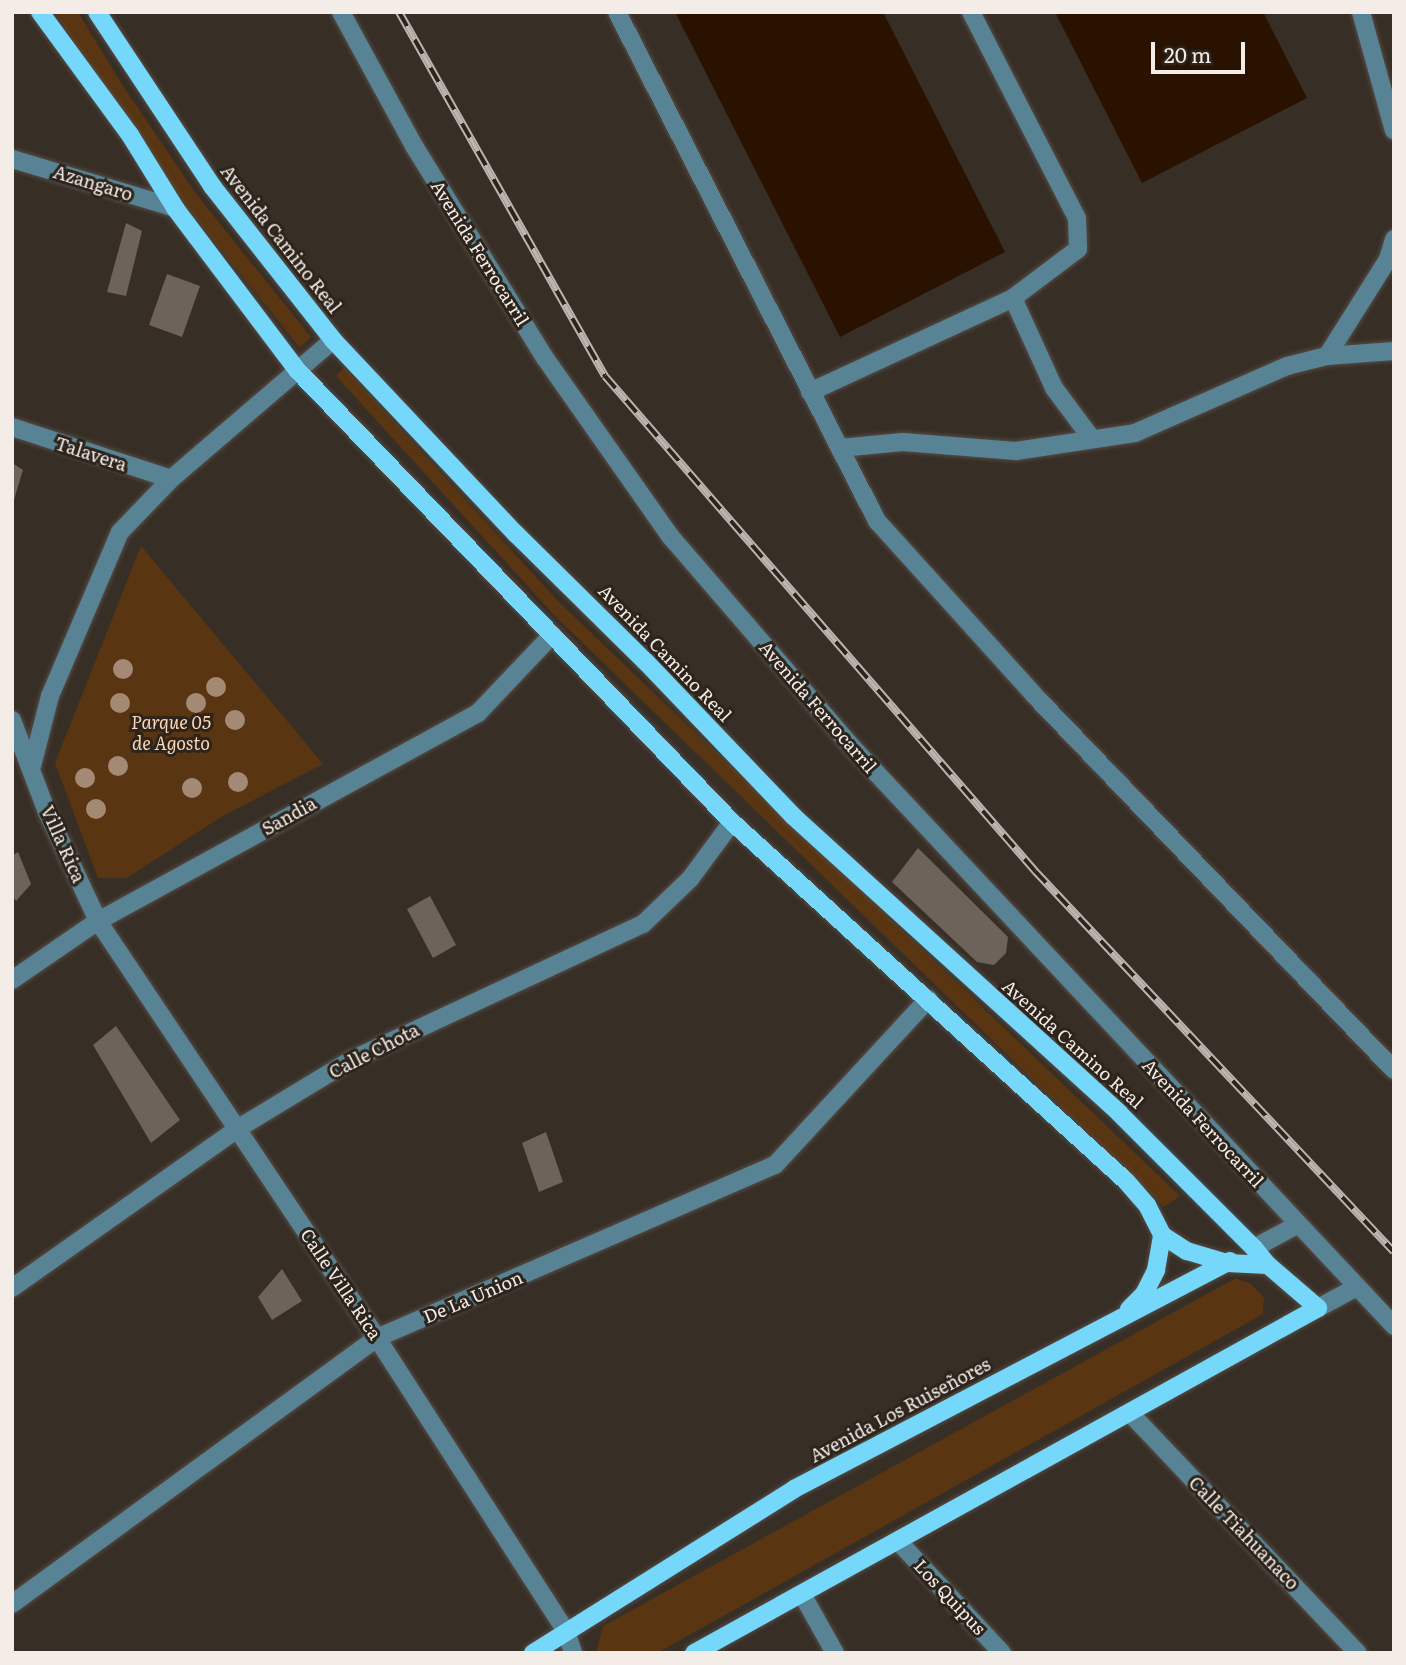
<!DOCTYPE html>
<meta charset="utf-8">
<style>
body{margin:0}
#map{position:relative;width:1406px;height:1665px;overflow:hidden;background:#372e26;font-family:Literata,serif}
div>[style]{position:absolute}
.green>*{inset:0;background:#593511}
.water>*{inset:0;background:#291300}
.building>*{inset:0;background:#6e635a}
.roads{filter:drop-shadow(0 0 2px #554c45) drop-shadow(0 0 2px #554c45)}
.minor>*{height:18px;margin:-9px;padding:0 9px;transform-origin:9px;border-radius:9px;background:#578394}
.major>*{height:18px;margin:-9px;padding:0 9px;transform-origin:9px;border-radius:9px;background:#75d7f9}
.rail>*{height:8px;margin-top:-4px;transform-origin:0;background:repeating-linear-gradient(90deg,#2d241c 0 16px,#bcb5af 0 32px);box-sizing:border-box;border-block:2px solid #bcb5af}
.trees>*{width:20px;height:20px;margin:-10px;border-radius:50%;background:#a48a75}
span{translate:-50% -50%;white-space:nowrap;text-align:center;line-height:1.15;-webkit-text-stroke:6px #2d241c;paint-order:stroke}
.street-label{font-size:18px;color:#f3ece7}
.park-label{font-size:18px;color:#fdd6b6;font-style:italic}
.frame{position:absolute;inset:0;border:14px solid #f3ece7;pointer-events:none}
.scale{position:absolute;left:1151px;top:42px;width:94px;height:32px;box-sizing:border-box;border:4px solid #f3ece7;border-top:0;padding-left:9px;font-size:21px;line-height:24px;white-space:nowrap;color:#f3ece7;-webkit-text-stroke:5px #2d241c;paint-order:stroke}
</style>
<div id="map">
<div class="green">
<i style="clip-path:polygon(55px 12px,78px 12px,123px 86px,194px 191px,311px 337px,300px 348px,192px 214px,115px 108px)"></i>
<i style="clip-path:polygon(344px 367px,558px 601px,1180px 1196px,1164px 1207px,553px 614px,336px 376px)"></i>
<i style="clip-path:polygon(141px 546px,323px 764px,221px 817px,127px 878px,98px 878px,55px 763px)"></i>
<i style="clip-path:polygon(1236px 1278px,1251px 1284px,1264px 1298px,1263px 1314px,657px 1653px,596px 1653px,603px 1626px)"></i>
</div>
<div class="water">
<i style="clip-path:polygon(675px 12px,883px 12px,1005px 252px,840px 337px)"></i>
<i style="clip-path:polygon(1055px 12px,1263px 12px,1307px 98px,1142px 183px)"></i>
</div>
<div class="building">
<i style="clip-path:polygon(126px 223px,142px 231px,126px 296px,107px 292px)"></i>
<i style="clip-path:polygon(167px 274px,200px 286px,182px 337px,149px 325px)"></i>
<i style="clip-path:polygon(12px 463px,23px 470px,13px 503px,12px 503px)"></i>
<i style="clip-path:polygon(918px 848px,1008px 937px,1006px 953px,994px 965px,977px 962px,892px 882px)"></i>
<i style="clip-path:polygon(18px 852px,31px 884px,16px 901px,12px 895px,12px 856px)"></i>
<i style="clip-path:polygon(430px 896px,456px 945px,433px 958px,407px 909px)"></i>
<i style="clip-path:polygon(116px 1026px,180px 1120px,151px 1143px,93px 1045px)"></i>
<i style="clip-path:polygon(546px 1132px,563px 1182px,539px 1192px,522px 1143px)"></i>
<i style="clip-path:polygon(282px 1269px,302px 1301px,272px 1320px,258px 1297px)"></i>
</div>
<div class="roads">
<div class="minor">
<i style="left:341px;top:12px;width:153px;rotate:61.4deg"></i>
<i style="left:414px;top:146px;width:249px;rotate:58.3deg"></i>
<i style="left:545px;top:358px;width:218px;rotate:54.9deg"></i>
<i style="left:670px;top:536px;width:280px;rotate:49.2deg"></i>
<i style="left:853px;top:748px;width:792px;rotate:46.89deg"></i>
<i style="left:617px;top:12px;width:572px;rotate:62.94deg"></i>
<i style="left:877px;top:521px;width:234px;rotate:47.9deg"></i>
<i style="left:1034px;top:695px;width:520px;rotate:46.17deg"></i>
<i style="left:971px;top:12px;width:232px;rotate:62.8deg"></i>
<i style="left:1077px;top:218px;width:31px;rotate:88deg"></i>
<i style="left:1078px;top:249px;width:81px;rotate:143deg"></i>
<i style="left:1013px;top:298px;width:99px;rotate:65.5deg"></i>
<i style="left:1054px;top:388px;width:64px;rotate:53.3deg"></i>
<i style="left:1361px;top:12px;width:123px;rotate:74.5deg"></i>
<i style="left:12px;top:159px;width:170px;rotate:16.7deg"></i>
<i style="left:1327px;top:356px;width:115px;rotate:-57.8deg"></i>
<i style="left:1388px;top:259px;width:21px;rotate:-73deg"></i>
<i style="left:810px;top:392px;width:224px;rotate:-24.8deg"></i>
<i style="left:12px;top:427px;width:167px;rotate:18.1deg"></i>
<i style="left:840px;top:448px;width:63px;rotate:-5.4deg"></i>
<i style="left:903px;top:442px;width:113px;rotate:4.6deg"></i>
<i style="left:1016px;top:451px;width:120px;rotate:-8.6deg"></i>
<i style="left:1135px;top:433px;width:166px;rotate:-23.8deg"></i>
<i style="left:1287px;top:366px;width:41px;rotate:-14deg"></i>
<i style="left:1327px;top:356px;width:67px;rotate:-4.3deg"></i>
<i style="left:12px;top:720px;width:98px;rotate:69.2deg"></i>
<i style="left:47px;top:812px;width:120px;rotate:64.9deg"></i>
<i style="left:98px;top:921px;width:502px;rotate:56.21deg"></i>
<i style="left:377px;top:1338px;width:349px;rotate:57.2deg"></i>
<i style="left:566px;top:1631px;width:23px;rotate:72deg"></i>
<i style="left:32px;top:766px;width:72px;rotate:-75.6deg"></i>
<i style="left:50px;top:696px;width:178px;rotate:-66.9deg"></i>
<i style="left:120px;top:532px;width:74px;rotate:-46.1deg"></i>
<i style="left:171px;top:479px;width:213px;rotate:-40.6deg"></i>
<i style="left:12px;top:980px;width:104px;rotate:-34.5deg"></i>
<i style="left:98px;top:921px;width:433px;rotate:-28.7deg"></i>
<i style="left:478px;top:713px;width:108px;rotate:-46.5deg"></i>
<i style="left:1254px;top:1248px;width:49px;rotate:-28.1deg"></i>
<i style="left:12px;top:1288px;width:276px;rotate:-35.2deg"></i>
<i style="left:237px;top:1129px;width:133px;rotate:-31.2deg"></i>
<i style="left:351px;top:1060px;width:322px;rotate:-25deg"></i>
<i style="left:643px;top:924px;width:65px;rotate:-43.8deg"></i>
<i style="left:690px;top:879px;width:71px;rotate:-53.6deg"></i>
<i style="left:1318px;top:1308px;width:44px;rotate:-28.3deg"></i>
<i style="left:1130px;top:1413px;width:331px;rotate:46.5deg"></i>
<i style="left:898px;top:1541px;width:153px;rotate:47.1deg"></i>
<i style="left:802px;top:1594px;width:68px;rotate:60.8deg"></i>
<i style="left:12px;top:1604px;width:452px;rotate:-36.1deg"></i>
<i style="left:377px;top:1338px;width:434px;rotate:-23.5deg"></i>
<i style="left:775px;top:1165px;width:226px;rotate:-47.3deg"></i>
</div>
<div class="major">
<i style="left:40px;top:12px;width:152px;rotate:53.8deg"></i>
<i style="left:130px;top:135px;width:86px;rotate:58.3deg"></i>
<i style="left:175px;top:208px;width:204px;rotate:53deg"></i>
<i style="left:298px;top:371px;width:626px;rotate:46.1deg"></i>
<i style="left:732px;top:822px;width:533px;rotate:42.34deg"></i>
<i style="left:1126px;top:1181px;width:32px;rotate:49deg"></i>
<i style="left:1147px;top:1205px;width:34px;rotate:63deg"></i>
<i style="left:1162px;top:1235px;width:30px;rotate:33deg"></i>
<i style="left:1187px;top:1251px;width:42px;rotate:16.7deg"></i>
<i style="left:1227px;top:1263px;width:41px;rotate:2.8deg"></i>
<i style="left:97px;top:12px;width:209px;rotate:56.5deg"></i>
<i style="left:212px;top:186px;width:196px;rotate:51.8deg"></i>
<i style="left:333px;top:340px;width:267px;rotate:46.7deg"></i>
<i style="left:516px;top:534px;width:182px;rotate:44.6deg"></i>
<i style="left:646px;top:662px;width:213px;rotate:46.3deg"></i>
<i style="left:793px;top:816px;width:441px;rotate:42.3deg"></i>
<i style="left:1119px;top:1113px;width:191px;rotate:45deg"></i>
<i style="left:1254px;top:1248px;width:22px;rotate:51deg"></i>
<i style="left:1268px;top:1265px;width:66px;rotate:40.7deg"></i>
<i style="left:1318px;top:1308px;width:713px;rotate:151.06deg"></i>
<i style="left:1129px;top:1309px;width:21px;rotate:-45deg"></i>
<i style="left:1144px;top:1294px;width:27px;rotate:-63deg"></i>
<i style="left:1156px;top:1270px;width:36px;rotate:-80deg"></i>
<i style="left:533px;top:1653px;width:308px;rotate:-32.1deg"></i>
<i style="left:794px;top:1489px;width:492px;rotate:-27.6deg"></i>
</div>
</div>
<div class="rail">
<i style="left:399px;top:12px;width:418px;rotate:60.5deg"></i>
<i style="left:605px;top:376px;width:656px;rotate:49.02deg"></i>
<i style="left:1035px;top:871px;width:523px;rotate:46.7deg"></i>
</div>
<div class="trees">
<i style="left:123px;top:669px"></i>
<i style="left:216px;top:687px"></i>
<i style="left:120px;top:703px"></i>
<i style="left:196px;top:703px"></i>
<i style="left:235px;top:720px"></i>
<i style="left:118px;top:766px"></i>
<i style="left:85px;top:778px"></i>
<i style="left:238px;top:782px"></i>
<i style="left:192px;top:788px"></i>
<i style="left:96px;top:809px"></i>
</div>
<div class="street-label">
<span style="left:93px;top:183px;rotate:17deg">Azangaro</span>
<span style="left:281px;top:239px;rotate:52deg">Avenida Camino Real</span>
<span style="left:480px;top:253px;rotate:58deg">Avenida Ferrocarril</span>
<span style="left:91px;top:454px;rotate:18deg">Talavera</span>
<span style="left:665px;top:653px;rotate:46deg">Avenida Camino Real</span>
<span style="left:818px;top:707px;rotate:49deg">Avenida Ferrocarril</span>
<span style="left:289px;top:816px;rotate:-29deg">Sandia</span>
<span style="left:63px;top:844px;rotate:66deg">Villa Rica</span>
<span style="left:1073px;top:1044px;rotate:42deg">Avenida Camino Real</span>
<span style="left:374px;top:1051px;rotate:-27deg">Calle Chota</span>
<span style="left:1203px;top:1123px;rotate:47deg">Avenida Ferrocarril</span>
<span style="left:341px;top:1284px;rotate:56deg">Calle Villa Rica</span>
<span style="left:473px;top:1297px;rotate:-23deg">De La Union</span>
<span style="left:900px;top:1410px;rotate:-28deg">Avenida Los Ruiseñores</span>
<span style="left:1244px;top:1533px;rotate:46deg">Calle Tiahuanaco</span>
<span style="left:950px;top:1597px;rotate:47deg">Los Quipus</span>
</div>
<div class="park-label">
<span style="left:171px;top:733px">Parque 05<br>de Agosto</span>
</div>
<div class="frame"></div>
<div class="scale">20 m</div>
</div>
